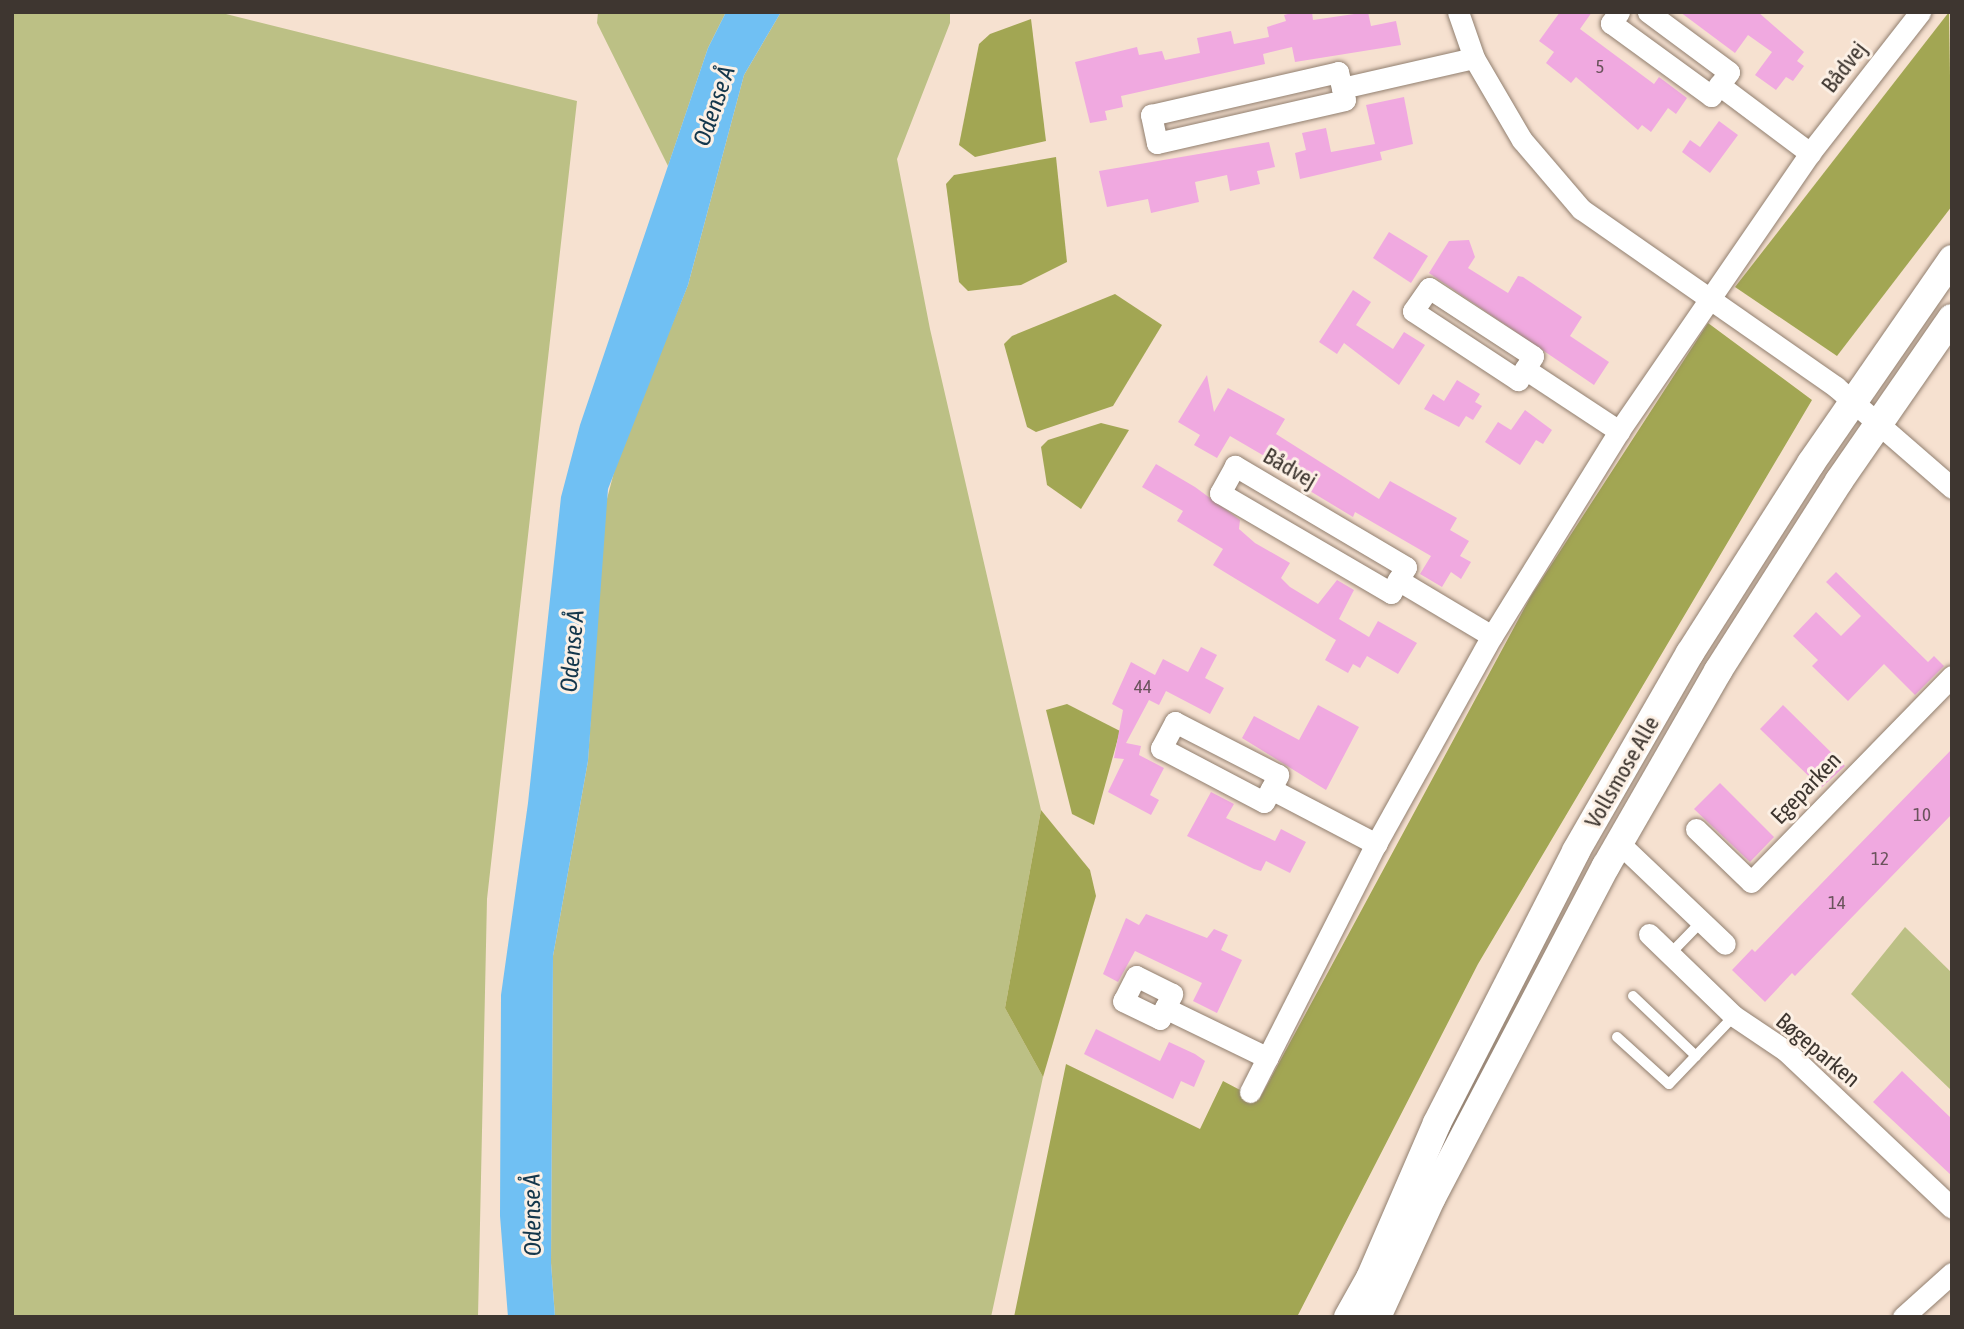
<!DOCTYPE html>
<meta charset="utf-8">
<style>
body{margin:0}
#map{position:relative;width:1964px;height:1329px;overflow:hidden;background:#f6e1d0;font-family:"Asap Condensed",sans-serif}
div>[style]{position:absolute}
.green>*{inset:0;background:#bcc085}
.forest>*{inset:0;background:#a2a653}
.water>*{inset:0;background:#70c0f3}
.building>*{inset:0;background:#f0a9e0}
.roads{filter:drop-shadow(0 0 2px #917f6f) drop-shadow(0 0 2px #917f6f)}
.lane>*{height:10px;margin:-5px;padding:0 5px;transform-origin:5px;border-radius:5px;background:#fff}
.street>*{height:21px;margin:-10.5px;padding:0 10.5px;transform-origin:10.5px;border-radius:10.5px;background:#fff}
.secondary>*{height:28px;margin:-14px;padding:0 14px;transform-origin:14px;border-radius:14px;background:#fff}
span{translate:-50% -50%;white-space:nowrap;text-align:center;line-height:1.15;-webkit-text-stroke:6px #fcf0e5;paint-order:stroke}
.number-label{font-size:19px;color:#6a535c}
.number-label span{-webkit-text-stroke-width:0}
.street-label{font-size:23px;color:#3e3630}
.water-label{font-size:24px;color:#14374c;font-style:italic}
.frame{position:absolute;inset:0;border:14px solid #3e3630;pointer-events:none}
</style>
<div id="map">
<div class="green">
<i style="clip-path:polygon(12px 12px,218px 12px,577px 101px,487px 899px,478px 1317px,12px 1317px)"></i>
<i style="clip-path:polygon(598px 12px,726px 12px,708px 48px,668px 166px,597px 23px)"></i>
<i style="clip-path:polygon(781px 12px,950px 12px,950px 23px,897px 159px,930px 329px,1041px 810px,1005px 1008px,1043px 1077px,991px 1317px,555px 1317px,551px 1263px,553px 956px,588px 761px,603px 514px,618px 457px,688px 285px,744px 75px)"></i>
<i style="clip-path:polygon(1905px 927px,1952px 973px,1952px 1091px,1851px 994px)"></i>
</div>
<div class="forest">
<i style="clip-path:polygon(1949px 12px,1952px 206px,1837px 356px,1735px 287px)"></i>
<i style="clip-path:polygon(1031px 19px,1046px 141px,975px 157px,959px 145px,979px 44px,990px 34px)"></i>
<i style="clip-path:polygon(1056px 157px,1067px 262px,1021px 285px,968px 291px,959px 282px,946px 184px,954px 175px)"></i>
<i style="clip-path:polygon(1115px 294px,1162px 325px,1113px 406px,1036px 432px,1027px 427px,1004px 344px,1012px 336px)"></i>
<i style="clip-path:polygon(1708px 323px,1812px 400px,1478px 964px,1297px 1317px,1014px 1317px,1066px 1064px,1200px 1129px,1223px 1081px,1259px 1100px,1531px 596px)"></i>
<i style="clip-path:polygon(1101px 423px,1129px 430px,1081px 509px,1047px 485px,1041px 447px,1048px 440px)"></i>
<i style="clip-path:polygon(1067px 704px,1120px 731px,1094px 825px,1072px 814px,1046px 710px)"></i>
<i style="clip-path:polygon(1041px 810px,1090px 870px,1096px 896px,1043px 1077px,1005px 1008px)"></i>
</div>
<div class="water">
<i style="clip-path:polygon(726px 12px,781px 12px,744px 75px,688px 285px,608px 489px,588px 761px,553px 956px,551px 1263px,555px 1317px,508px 1317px,500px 1216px,501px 995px,528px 803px,561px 497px,580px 425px,708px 48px)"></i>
</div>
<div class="building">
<i style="clip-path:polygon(1295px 12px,1312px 12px,1313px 20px,1368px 12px,1371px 26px,1396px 21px,1401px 45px,1295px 62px,1292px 47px,1263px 54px,1265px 64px,1121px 96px,1123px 107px,1105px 111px,1107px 120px,1090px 123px,1075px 62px,1137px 47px,1139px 55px,1162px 51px,1165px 60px,1200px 53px,1197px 38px,1231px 31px,1234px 44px,1269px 37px,1267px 27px,1286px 21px,1284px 15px)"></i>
<i style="clip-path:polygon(1560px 12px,1592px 12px,1580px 29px,1654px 84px,1659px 77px,1687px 98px,1676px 114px,1668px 108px,1651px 132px,1642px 125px,1638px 130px,1576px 77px,1571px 83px,1546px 63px,1554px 52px,1539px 41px)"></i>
<i style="clip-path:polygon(1680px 12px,1758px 12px,1804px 52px,1797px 61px,1804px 66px,1793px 81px,1786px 77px,1776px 90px,1755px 75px,1772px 52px,1748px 35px,1735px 53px)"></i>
<i style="clip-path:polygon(1404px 97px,1413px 144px,1380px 152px,1382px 160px,1300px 179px,1295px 153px,1306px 150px,1302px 133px,1326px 128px,1331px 152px,1375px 144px,1366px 105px)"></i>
<i style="clip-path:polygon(1719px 121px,1738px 135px,1710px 173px,1682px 152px,1690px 140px,1700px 147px)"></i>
<i style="clip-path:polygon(1269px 142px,1275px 167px,1257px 171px,1260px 184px,1230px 191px,1227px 175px,1195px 182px,1199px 202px,1151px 213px,1148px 199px,1107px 207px,1099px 171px)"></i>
<i style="clip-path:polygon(1389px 232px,1428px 256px,1411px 283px,1373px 258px)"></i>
<i style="clip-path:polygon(1469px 240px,1475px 257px,1468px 268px,1508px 293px,1518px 276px,1523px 277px,1582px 317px,1570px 336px,1609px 362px,1594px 385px,1429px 273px,1449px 241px)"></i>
<i style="clip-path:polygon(1353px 290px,1371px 302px,1356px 325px,1393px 349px,1404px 332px,1425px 345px,1399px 385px,1344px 343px,1337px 354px,1319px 342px)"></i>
<i style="clip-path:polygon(1207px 375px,1214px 412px,1228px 388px,1285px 419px,1276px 434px,1379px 499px,1390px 481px,1457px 518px,1450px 530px,1469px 541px,1460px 556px,1471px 562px,1461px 579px,1451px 572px,1442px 587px,1420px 574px,1431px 556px,1355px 512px,1353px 517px,1300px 485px,1304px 479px,1230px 436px,1217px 458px,1194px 445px,1200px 435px,1178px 422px)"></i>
<i style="clip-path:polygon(1457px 380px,1480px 394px,1475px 402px,1482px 406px,1473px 420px,1466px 416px,1459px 427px,1424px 409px,1433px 394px,1444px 401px)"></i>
<i style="clip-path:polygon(1525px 410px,1552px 430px,1543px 444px,1536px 440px,1520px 465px,1485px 442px,1498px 422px,1511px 430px)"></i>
<i style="clip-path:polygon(1156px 464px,1195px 487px,1240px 520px,1239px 529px,1255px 543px,1290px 563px,1281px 578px,1290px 587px,1318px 604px,1337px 580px,1354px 590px,1339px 619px,1369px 637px,1378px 621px,1417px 643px,1398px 674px,1367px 656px,1360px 668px,1353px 664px,1348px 673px,1325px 660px,1336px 640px,1213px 565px,1223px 549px,1177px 521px,1183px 511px,1142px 487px)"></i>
<i style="clip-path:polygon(1836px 572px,1928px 662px,1934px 656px,1944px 666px,1915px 695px,1884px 664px,1848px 701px,1812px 666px,1818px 660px,1793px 636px,1816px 612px,1841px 636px,1861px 616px,1826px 582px)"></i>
<i style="clip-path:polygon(1201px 647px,1217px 655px,1205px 678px,1224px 688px,1210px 714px,1166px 691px,1159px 705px,1149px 700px,1126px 743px,1141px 746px,1139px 755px,1164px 768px,1150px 795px,1159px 800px,1151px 815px,1108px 792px,1124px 759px,1114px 758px,1123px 710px,1112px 704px,1131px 662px,1155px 675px,1163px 659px,1188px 672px)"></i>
<i style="clip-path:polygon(1318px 705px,1359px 727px,1326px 790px,1242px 738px,1254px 716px,1299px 740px)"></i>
<i style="clip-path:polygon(1783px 705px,1845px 766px,1821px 788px,1760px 729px)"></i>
<i style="clip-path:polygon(1952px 749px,1952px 814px,1795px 976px,1792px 973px,1765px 1002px,1732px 970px,1752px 949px,1755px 952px)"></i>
<i style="clip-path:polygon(1720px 783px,1774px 837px,1750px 862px,1694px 809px)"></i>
<i style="clip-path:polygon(1211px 792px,1234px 804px,1226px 818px,1275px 841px,1281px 829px,1306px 842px,1290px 873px,1266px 861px,1261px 871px,1254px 869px,1187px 836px)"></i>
<i style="clip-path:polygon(1146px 914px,1207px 938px,1214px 929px,1228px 935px,1221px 950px,1242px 960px,1217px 1013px,1193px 1001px,1202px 983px,1135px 951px,1118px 982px,1103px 974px,1126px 918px,1139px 925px)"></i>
<i style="clip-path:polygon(1096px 1029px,1160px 1061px,1169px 1042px,1195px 1054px,1205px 1061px,1194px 1087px,1181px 1081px,1173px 1099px,1084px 1054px)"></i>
<i style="clip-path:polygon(1902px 1071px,1952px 1119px,1952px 1176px,1873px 1102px)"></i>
</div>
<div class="roads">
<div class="lane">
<i style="left:1670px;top:954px;width:45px;rotate:-45.9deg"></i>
<i style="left:1633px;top:996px;width:87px;rotate:43.6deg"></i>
<i style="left:1617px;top:1037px;width:70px;rotate:42.1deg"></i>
<i style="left:1669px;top:1084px;width:94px;rotate:-46.3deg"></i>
</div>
<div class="street">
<i style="left:1458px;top:12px;width:49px;rotate:70.8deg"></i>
<i style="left:1474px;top:58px;width:95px;rotate:59.7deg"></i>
<i style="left:1522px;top:140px;width:91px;rotate:49.5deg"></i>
<i style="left:1581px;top:209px;width:311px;rotate:34.9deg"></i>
<i style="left:1836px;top:387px;width:154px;rotate:41deg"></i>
<i style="left:1619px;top:12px;width:14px;rotate:126deg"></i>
<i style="left:1611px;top:23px;width:124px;rotate:36.1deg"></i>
<i style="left:1711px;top:96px;width:30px;rotate:-53deg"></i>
<i style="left:1729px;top:72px;width:101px;rotate:-143.5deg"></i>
<i style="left:1719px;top:85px;width:114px;rotate:36.8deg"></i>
<i style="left:1342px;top:88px;width:12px;rotate:76deg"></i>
<i style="left:1345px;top:100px;width:193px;rotate:167.1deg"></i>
<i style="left:1157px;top:143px;width:29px;rotate:-102deg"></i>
<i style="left:1151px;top:115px;width:192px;rotate:-12.9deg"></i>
<i style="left:1338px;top:72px;width:16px;rotate:76deg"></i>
<i style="left:1342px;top:88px;width:135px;rotate:-12.8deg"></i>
<i style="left:1525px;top:369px;width:15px;rotate:-58deg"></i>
<i style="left:1533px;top:356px;width:124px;rotate:-146.8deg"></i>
<i style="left:1429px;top:288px;width:28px;rotate:125deg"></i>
<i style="left:1413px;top:311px;width:126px;rotate:33.3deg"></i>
<i style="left:1518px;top:380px;width:13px;rotate:-58deg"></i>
<i style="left:1525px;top:369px;width:113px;rotate:33.4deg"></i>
<i style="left:1398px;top:580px;width:15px;rotate:-58deg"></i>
<i style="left:1406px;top:567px;width:199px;rotate:-149.4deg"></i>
<i style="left:1235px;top:466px;width:31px;rotate:119deg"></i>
<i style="left:1220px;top:493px;width:198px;rotate:30.3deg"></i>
<i style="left:1391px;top:593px;width:15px;rotate:-62deg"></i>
<i style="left:1398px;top:580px;width:109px;rotate:30.8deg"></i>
<i style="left:1271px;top:789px;width:16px;rotate:-63deg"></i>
<i style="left:1278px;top:775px;width:116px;rotate:-152.8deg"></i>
<i style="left:1175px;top:722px;width:30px;rotate:118deg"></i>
<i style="left:1161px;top:748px;width:116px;rotate:27.7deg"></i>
<i style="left:1264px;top:802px;width:15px;rotate:-62deg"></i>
<i style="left:1271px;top:789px;width:119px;rotate:27.6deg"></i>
<i style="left:1696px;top:829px;width:76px;rotate:43.9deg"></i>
<i style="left:1751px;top:882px;width:288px;rotate:-45.7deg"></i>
<i style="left:1619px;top:843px;width:146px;rotate:43.6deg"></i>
<i style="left:1649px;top:934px;width:118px;rotate:44deg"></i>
<i style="left:1734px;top:1016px;width:63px;rotate:33.9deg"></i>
<i style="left:1786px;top:1051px;width:228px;rotate:43.4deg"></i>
<i style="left:1165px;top:1008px;width:16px;rotate:-63deg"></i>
<i style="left:1172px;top:994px;width:40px;rotate:-153.4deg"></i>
<i style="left:1136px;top:976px;width:28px;rotate:117deg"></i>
<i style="left:1123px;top:1001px;width:41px;rotate:25.9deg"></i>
<i style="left:1160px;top:1019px;width:12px;rotate:-66deg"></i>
<i style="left:1165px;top:1008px;width:114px;rotate:25.9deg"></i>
<i style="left:1250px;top:1092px;width:278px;rotate:-63.1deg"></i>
<i style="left:1376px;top:844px;width:238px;rotate:-60.9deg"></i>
<i style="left:1492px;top:636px;width:241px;rotate:-58.2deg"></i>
<i style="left:1619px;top:431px;width:337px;rotate:-55.5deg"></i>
<i style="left:1810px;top:153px;width:179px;rotate:-52deg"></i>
<i style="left:1903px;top:1317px;width:66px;rotate:-41.9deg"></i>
</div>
<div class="secondary">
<i style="left:1348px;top:1317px;width:45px;rotate:-60.6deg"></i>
<i style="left:1370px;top:1278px;width:169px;rotate:-66.6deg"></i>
<i style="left:1437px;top:1123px;width:305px;rotate:-62.9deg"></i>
<i style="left:1576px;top:851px;width:228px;rotate:-60.1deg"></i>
<i style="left:1690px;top:653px;width:225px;rotate:-57.5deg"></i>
<i style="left:1811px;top:463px;width:248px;rotate:-55.3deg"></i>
<i style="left:1377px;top:1317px;width:132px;rotate:-65.4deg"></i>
<i style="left:1432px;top:1197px;width:374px;rotate:-62.3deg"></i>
<i style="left:1606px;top:866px;width:225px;rotate:-60.1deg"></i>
<i style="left:1718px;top:671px;width:225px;rotate:-57.5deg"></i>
<i style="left:1839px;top:481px;width:198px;rotate:-55.3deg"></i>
</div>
</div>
<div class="number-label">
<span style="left:1600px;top:67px">5</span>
<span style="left:1143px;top:687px">44</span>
<span style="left:1922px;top:815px">10</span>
<span style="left:1880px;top:859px">12</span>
<span style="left:1837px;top:903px">14</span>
</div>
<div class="street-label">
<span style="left:1844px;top:67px;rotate:-52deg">Bådvej</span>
<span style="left:1290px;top:468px;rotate:30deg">Bådvej</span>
<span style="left:1622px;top:772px;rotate:-60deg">Vollsmose Alle</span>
<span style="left:1806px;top:788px;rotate:-46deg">Egeparken</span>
<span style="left:1818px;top:1050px;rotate:40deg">Bøgeparken</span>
</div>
<div class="water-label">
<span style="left:714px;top:106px;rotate:-71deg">Odense Å</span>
<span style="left:572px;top:651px;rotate:-85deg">Odense Å</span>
<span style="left:532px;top:1215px;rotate:-91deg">Odense Å</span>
</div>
<div class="frame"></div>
</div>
